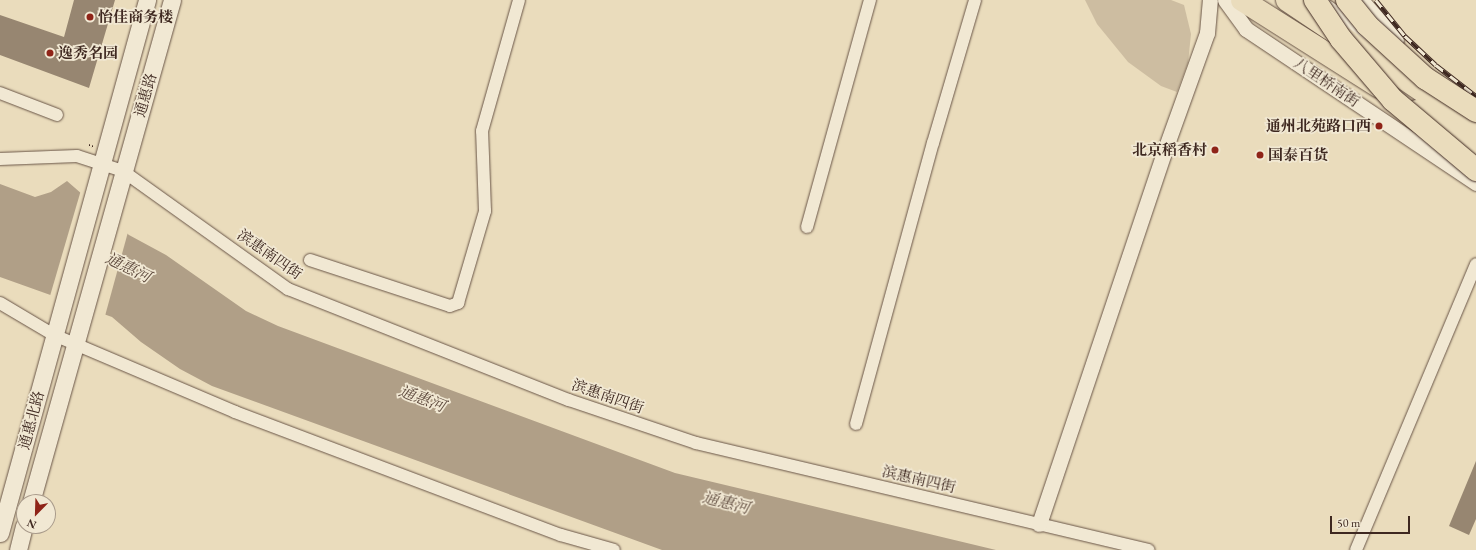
<!DOCTYPE html>
<meta charset="utf-8">
<style>
body{margin:0}
#map{position:relative;width:1476px;height:550px;overflow:hidden;background:#eadcbc;font-family:"EB Garamond","Noto Serif SC",serif}
div>[style]{position:absolute}
.green>*{inset:0;background:#cdbda1}
.water>*{inset:0;background:#b09f87}
.pier>*{inset:0;background:#eadcbc}
.building>*{inset:0;background:#978671}
.path>*{height:2px;margin-top:-1px;transform-origin:0;background:repeating-linear-gradient(90deg,#3e2820 0 1px,transparent 0 3px)}
.roads{filter:drop-shadow(0 0 1px #695547) drop-shadow(0 0 1px #695547)}
.minor>*{height:12px;margin:-6px;padding:0 6px;transform-origin:6px;border-radius:6px;background:#f1e8d3}
.tertiary>*{height:15px;margin:-7.5px;padding:0 7.5px;transform-origin:7.5px;border-radius:7.5px;background:#f1e8d3}
.secondary>*{height:17px;margin:-8.5px;padding:0 8.5px;transform-origin:8.5px;border-radius:8.5px;background:#f1e8d3}
.motorway>*{height:22px;margin:-11px;padding:0 11px;transform-origin:11px;border-radius:11px;background:#eadcbc}
.rail>*{height:4.5px;margin-top:-2.25px;transform-origin:0;background:repeating-linear-gradient(90deg,#f1e8d3 0 9px,#3e2820 0 18px);box-sizing:border-box;border-block:1px solid #3e2820}
.bridges{filter:drop-shadow(0 0 1px #3e2820) drop-shadow(0 0 1px #3e2820)}
.motorway-bridge>*{height:22px;margin:-11px;padding:0 11px;transform-origin:11px;border-radius:11px;background:#eadcbc}
.dots>*{width:11px;height:11px;translate:-50% -50%;box-sizing:border-box;border:2px solid #f1e8d3;border-radius:50%}
span{translate:-50% -50%;white-space:nowrap;text-align:center;line-height:1.15;-webkit-text-stroke:3.5px #f1e8d3;paint-order:stroke}
.poi-label{font-size:15px;color:#3e2820;font-weight:700}
.left{translate:0 -50%;text-align:left}
.right{translate:-100% -50%;text-align:right}
.street-label{font-size:15px;color:#3e2820}
.water-label{font-size:16px;color:#604c3f;font-style:italic}
.north{position:absolute;left:16px;top:494px;width:40px;height:40px;box-sizing:border-box;background:#f1e8d3;border:1px solid #a99b8b;border-radius:50%;rotate:203deg;font-size:11px;font-weight:700;line-height:16px;text-align:center;color:#3e2820}
.north::after{content:'';display:block;margin:auto;width:14px;height:18px;background:#8f2418;clip-path:polygon(50% 0,100% 100%,50% 72%,0 100%)}
.scale{position:absolute;left:1330px;top:516px;width:80px;height:18px;box-sizing:border-box;border:2px solid #3e2820;border-top:0;padding-left:5px;font-size:12px;line-height:14px;white-space:nowrap;color:#3e2820;-webkit-text-stroke:3px #f1e8d3;paint-order:stroke}
</style>
<div id="map">
<div class="green">
<i style="clip-path:polygon(1085px 0,1171px 0,1184px 5px,1191px 34px,1188px 63px,1177px 92px,1161px 86px,1128px 62px,1097px 24px)"></i>
</div>
<div class="water">
<i style="clip-path:polygon(67px 181px,129px 235px,166px 255px,246px 311px,278px 326px,675px 473px,996px 550px,662px 550px,212px 386px,180px 369px,141px 342px,112px 317px,0 277px,0 184px,35px 197px,51px 192px)"></i>
</div>
<div class="pier">
<i style="clip-path:polygon(81px 190px,128px 232px,105px 316px,50px 296px)"></i>
</div>
<div class="building">
<i style="clip-path:polygon(74px 0,115px 0,89px 88px,0 55px,0 15px,64px 37px)"></i>
<i style="clip-path:polygon(1476px 461px,1476px 519px,1469px 535px,1449px 526px)"></i>
</div>
<div class="path">
<i style="left:89px;top:145px;width:5px;rotate:22deg"></i>
</div>
<div class="roads">
<div class="minor">
<i style="left:0;top:93px;width:61px;rotate:21.1deg"></i>
<i style="left:0;top:159px;width:77px;rotate:-2.2deg"></i>
<i style="left:77px;top:156px;width:48px;rotate:18.1deg"></i>
<i style="left:123px;top:171px;width:203px;rotate:35.6deg"></i>
<i style="left:288px;top:289px;width:302px;rotate:21.6deg"></i>
<i style="left:569px;top:400px;width:134px;rotate:18.7deg"></i>
<i style="left:696px;top:443px;width:465px;rotate:13.3deg"></i>
<i style="left:807px;top:227px;width:236px;rotate:-74.5deg"></i>
<i style="left:310px;top:260px;width:147px;rotate:18.2deg"></i>
<i style="left:450px;top:306px;width:9px;rotate:-21deg"></i>
<i style="left:458px;top:303px;width:96px;rotate:-73.6deg"></i>
<i style="left:485px;top:211px;width:80px;rotate:-92.1deg"></i>
<i style="left:482px;top:131px;width:136px;rotate:-74.2deg"></i>
<i style="left:0;top:303px;width:63px;rotate:30.7deg"></i>
<i style="left:54px;top:335px;width:197px;rotate:23deg"></i>
<i style="left:235px;top:412px;width:348px;rotate:20.7deg"></i>
<i style="left:561px;top:535px;width:55px;rotate:15.8deg"></i>
<i style="left:856px;top:424px;width:291px;rotate:-74.7deg"></i>
<i style="left:933px;top:143px;width:149px;rotate:-73.6deg"></i>
<i style="left:1356px;top:550px;width:310px;rotate:-67.2deg"></i>
</div>
<div class="tertiary">
<i style="left:1225px;top:0;width:36px;rotate:54deg"></i>
<i style="left:1246px;top:29px;width:277px;rotate:33.8deg"></i>
<i style="left:1361px;top:0;width:53px;rotate:48.8deg"></i>
<i style="left:1322px;top:4px;width:58px;rotate:33.7deg"></i>
<i style="left:1039px;top:524px;width:389px;rotate:-71.4deg"></i>
<i style="left:1163px;top:155px;width:130px;rotate:-70.2deg"></i>
<i style="left:1207px;top:33px;width:33px;rotate:-85deg"></i>
</div>
<div class="secondary">
<i style="left:31px;top:502px;width:521px;rotate:-74.31deg"></i>
<i style="left:0;top:533px;width:553px;rotate:-74.58deg"></i>
<i style="left:18px;top:550px;width:25px;rotate:-76deg"></i>
</div>
<div class="motorway">
<i style="left:1242px;top:0;width:162px;rotate:32.4deg"></i>
<i style="left:1287px;top:0;width:228px;rotate:33.9deg"></i>
<i style="left:1417px;top:111px;width:70px;rotate:32.8deg"></i>
</div>
</div>
<div class="rail">
<i style="left:1376px;top:0;width:46px;rotate:51.1deg"></i>
<i style="left:1405px;top:36px;width:42px;rotate:43.1deg"></i>
<i style="left:1436px;top:65px;width:51px;rotate:37.8deg"></i>
</div>
<div class="bridges">
<div class="motorway-bridge">
<i style="left:1315px;top:0;width:47px;rotate:56.3deg"></i>
<i style="left:1341px;top:39px;width:80px;rotate:49.6deg"></i>
<i style="left:1393px;top:100px;width:109px;rotate:40.1deg"></i>
<i style="left:1347px;top:0;width:32px;rotate:51deg"></i>
<i style="left:1367px;top:25px;width:79px;rotate:42.4deg"></i>
<i style="left:1425px;top:78px;width:61px;rotate:32.9deg"></i>
</div>
</div>
<div class="dots">
<i style="left:90px;top:17px;background:#8f2418"></i>
<i style="left:50px;top:53px;background:#8f2418"></i>
<i style="left:1379px;top:126px;background:#8f2418"></i>
<i style="left:1215px;top:150px;background:#8f2418"></i>
<i style="left:1260px;top:155px;background:#8f2418"></i>
</div>
<div class="poi-label">
<span class="left" style="left:98px;top:17px">怡佳商务楼</span>
<span class="left" style="left:58px;top:53px">逸秀名园</span>
<span class="right" style="left:1371px;top:126px">通州北苑路口西</span>
<span class="right" style="left:1207px;top:150px">北京稻香村</span>
<span class="left" style="left:1268px;top:155px">国泰百货</span>
</div>
<div class="street-label">
<span style="left:1327px;top:82px;rotate:34deg">八里桥南街</span>
<span style="left:145px;top:95px;rotate:-74deg">通惠路</span>
<span style="left:270px;top:254px;rotate:35deg">滨惠南四街</span>
<span style="left:608px;top:396px;rotate:19deg">滨惠南四街</span>
<span style="left:31px;top:420px;rotate:-75deg">通惠北路</span>
<span style="left:919px;top:479px;rotate:13deg">滨惠南四街</span>
</div>
<div class="water-label">
<span style="left:128px;top:268px;rotate:26deg">通惠河</span>
<span style="left:422px;top:399px;rotate:21deg">通惠河</span>
<span style="left:726px;top:503px;rotate:14deg">通惠河</span>
</div>
<div class="north">N</div>
<div class="scale">50 m</div>
</div>
